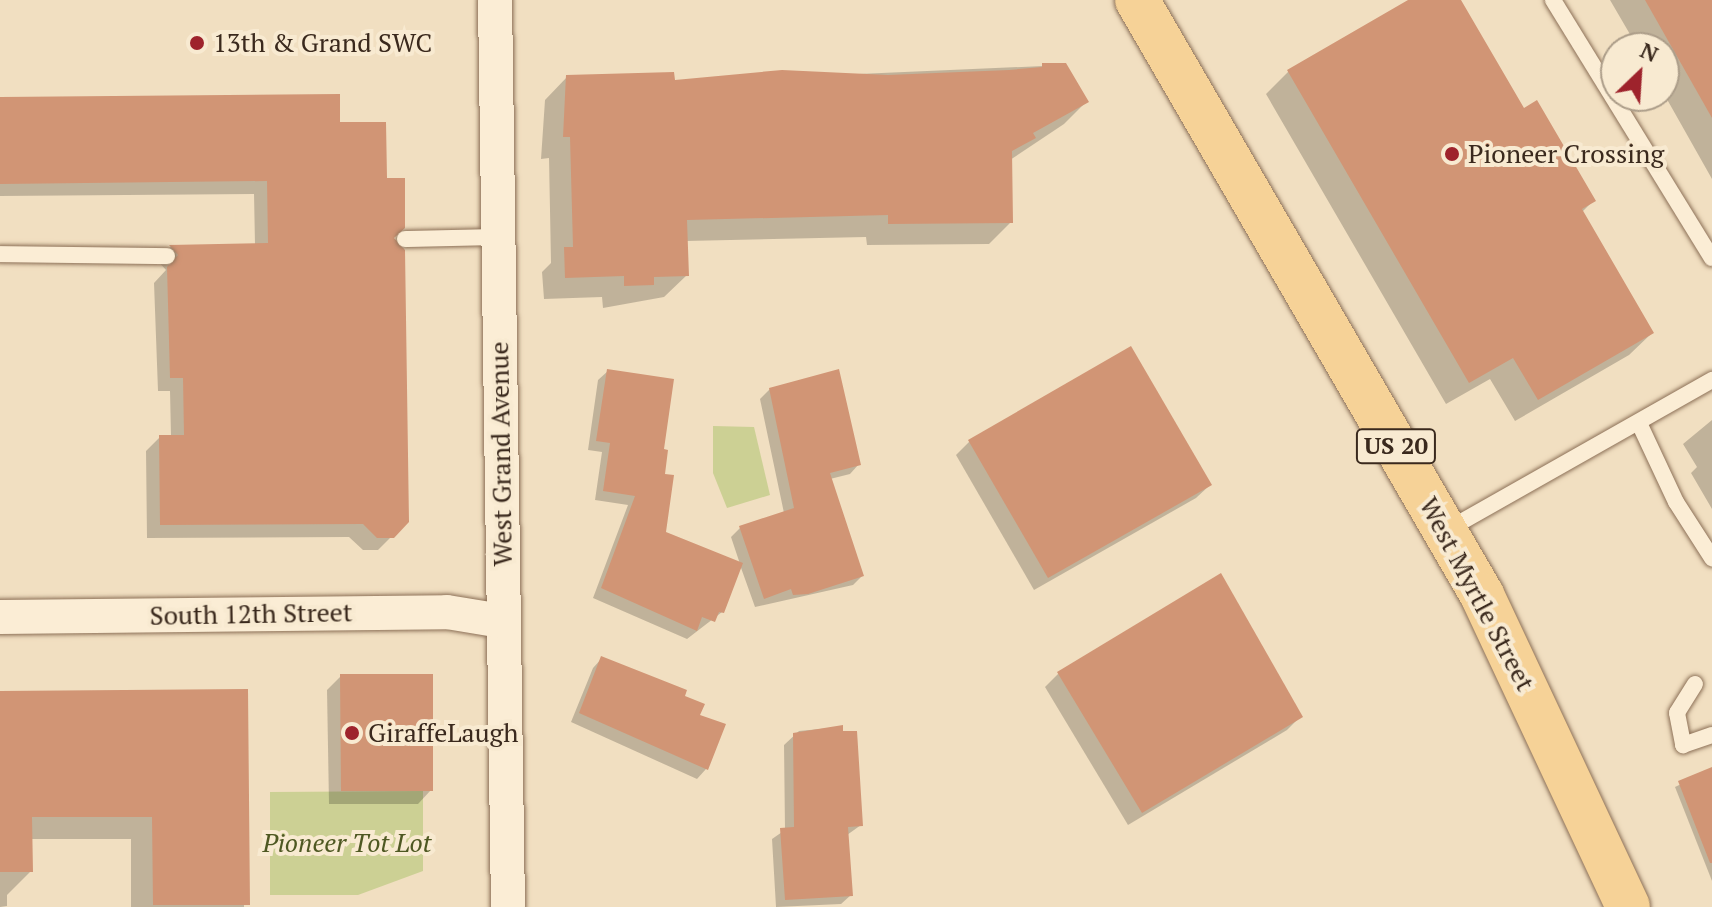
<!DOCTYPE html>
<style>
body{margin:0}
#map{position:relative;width:1712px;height:907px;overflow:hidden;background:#f1dfc1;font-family:"PT Serif",serif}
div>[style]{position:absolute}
.green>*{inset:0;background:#ccd094}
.shadow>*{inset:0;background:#0003}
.building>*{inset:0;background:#d19575}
.roads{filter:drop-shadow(0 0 2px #8c7057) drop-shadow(0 0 2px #8c7057)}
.service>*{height:16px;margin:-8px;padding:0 8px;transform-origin:8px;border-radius:8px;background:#fbedd5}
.minor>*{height:34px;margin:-17px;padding:0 17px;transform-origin:17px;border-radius:17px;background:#fbedd5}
.primary>*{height:44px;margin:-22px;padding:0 22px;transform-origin:22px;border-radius:22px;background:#f6d297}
.dots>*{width:22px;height:22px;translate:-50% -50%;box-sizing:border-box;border:4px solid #f8ead1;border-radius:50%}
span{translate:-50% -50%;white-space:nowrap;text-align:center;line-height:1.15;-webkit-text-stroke:8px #f8ead1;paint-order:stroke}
.shield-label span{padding:2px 6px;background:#f8ead1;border:2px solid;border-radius:6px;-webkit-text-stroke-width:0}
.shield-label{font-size:24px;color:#3a291d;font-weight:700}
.poi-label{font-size:26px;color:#3a291d}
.left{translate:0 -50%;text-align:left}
.street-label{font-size:26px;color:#3a291d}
.park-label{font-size:26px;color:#4e5822;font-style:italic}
.north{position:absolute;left:1600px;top:32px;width:80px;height:80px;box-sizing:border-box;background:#f8ead1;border:2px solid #ac9d89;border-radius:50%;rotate:25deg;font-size:22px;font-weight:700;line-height:32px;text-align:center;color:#3a291d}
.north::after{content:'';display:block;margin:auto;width:28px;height:36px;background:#9e232c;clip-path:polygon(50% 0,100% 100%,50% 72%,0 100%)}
</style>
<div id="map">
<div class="green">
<i style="clip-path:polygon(713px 426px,754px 427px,770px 495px,727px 508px,713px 473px)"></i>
<i style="clip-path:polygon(423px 791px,423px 871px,358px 895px,270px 895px,270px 792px)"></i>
</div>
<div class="shadow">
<i style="clip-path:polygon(1412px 0,1458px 0,1523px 110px,1593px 201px,1582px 212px,1652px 333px,1629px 355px,1515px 421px,1490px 379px,1446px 404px,1266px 94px,1288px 72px)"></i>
<i style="clip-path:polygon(1610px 0,1712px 0,1712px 179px,1664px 94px,1664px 48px,1638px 48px)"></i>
<i style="clip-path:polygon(1065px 65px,1086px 102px,1064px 124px,1010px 160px,1011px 222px,989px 244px,867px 245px,866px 237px,686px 241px,687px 275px,664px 297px,603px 308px,602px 297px,544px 299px,542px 272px,551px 263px,549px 158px,541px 159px,545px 100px,567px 77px,673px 82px)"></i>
<i style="clip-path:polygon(0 99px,338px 124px,385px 180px,407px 521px,378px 550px,363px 550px,349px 537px,147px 538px,146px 451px,160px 437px,171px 437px,170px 391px,158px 391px,154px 283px,166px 270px,157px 260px,170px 247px,255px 245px,254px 194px,0 196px)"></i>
<i style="clip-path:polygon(608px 371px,662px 451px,664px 534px,740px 564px,731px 537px,740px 528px,784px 513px,760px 399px,770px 389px,859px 464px,850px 474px,830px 479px,862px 576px,853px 585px,755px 607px,740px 565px,722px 612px,687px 639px,593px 598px,628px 505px,595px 500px,602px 452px,588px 450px,598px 380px)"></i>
<i style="clip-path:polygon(1712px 420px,1712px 509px,1691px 473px,1697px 467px,1683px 444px)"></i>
<i style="clip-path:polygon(970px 441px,1210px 485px,1196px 498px,1034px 590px,956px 455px)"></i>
<i style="clip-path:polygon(602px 658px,682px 697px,698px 716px,723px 726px,706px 769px,697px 779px,571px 722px,593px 668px)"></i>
<i style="clip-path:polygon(1058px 674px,1301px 716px,1287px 730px,1128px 825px,1045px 687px)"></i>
<i style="clip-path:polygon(341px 676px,431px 790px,418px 804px,329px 804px,327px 690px)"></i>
<i style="clip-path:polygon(246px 691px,244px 907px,131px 907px,131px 839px,30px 839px,31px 871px,7px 895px,7px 906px,0 907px,0 693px)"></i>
<i style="clip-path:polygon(841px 727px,861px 825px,847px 835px,851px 895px,841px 904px,776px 907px,772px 839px,785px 830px,784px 745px,799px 731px)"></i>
<i style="clip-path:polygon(1712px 769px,1712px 881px,1675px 787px)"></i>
</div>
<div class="building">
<i style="clip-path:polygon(1408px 0,1461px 0,1524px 108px,1537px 100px,1596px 201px,1582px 209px,1654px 333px,1538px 400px,1513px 358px,1469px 383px,1287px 70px)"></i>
<i style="clip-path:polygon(1645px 0,1712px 0,1712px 118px)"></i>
<i style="clip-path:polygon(1042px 63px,1066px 63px,1089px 102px,1033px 133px,1036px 138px,1012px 151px,1013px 223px,888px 224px,888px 215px,687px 220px,689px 276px,654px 277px,654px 285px,624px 286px,624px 276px,565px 278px,564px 247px,573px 247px,570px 137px,563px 137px,566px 75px,674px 72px,675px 80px,782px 70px,888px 75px,1009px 70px,1042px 67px)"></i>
<i style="clip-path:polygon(340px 94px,340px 122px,386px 122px,387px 178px,405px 178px,405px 228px,394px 238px,405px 250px,409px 522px,394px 538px,377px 538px,363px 524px,160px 525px,159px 435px,184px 435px,183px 378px,170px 378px,167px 267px,178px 255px,169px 245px,268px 243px,267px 181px,0 184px,0 97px)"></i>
<i style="clip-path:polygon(1131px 346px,1212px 485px,1048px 578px,968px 440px)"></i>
<i style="clip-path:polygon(607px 369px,674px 379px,664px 449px,668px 450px,665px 474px,674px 475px,666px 532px,743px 563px,724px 613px,719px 612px,715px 622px,702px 617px,697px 631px,601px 588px,635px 496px,603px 491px,610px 443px,596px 441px)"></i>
<i style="clip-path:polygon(839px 369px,861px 465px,830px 473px,864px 576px,808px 594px,793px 595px,791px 589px,764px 599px,739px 526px,794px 508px,769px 388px)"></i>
<i style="clip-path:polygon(1221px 573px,1303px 717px,1142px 813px,1057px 672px)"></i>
<i style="clip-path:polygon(601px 656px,687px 690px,685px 696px,705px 704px,700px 715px,726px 724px,708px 770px,579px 713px)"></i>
<i style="clip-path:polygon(340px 674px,433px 674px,433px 791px,341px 791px)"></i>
<i style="clip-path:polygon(248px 689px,250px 905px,153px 905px,152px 817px,32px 817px,33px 872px,0 872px,0 691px)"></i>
<i style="clip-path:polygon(843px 725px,843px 731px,857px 731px,863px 826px,848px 827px,853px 896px,785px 900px,780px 828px,794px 827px,793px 733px)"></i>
<i style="clip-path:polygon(1712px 767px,1712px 863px,1710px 863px,1678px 781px)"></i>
</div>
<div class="roads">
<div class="service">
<i style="left:1553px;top:0;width:303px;rotate:58.4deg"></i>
<i style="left:405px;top:239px;width:94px;rotate:-1.2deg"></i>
<i style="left:0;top:254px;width:167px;rotate:0.7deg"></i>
<i style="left:1639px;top:423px;width:87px;rotate:64.9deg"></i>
<i style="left:1676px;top:502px;width:67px;rotate:57.3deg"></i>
<i style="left:1447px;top:530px;width:305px;rotate:-29.5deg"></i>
<i style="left:1695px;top:684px;width:34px;rotate:122deg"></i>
<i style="left:1677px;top:713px;width:33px;rotate:79deg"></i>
<i style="left:1683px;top:745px;width:31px;rotate:-19deg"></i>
</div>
<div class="minor">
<i style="left:495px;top:0;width:907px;rotate:89.18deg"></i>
<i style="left:0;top:617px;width:447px;rotate:-0.6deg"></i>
<i style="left:447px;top:612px;width:56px;rotate:9.3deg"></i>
</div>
<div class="primary">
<i style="left:1137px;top:0;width:688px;rotate:59.89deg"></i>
<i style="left:1482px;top:595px;width:344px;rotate:64.9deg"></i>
</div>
</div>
<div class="dots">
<i style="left:197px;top:43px;background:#9e232c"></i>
<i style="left:1452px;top:154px;background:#9e232c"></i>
<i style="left:352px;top:733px;background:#9e232c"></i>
</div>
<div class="shield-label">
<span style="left:1396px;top:446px">US 20</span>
</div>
<div class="poi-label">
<span class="left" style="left:213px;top:43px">13th &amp; Grand SWC</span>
<span class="left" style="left:1468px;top:154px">Pioneer Crossing</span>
<span class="left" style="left:368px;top:733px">GiraffeLaugh</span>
</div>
<div class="street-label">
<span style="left:501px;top:454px;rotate:-91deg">West Grand Avenue</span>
<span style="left:1477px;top:594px;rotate:62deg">West Myrtle Street</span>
<span style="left:251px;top:614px;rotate:-1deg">South 12th Street</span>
</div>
<div class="park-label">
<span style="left:347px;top:843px">Pioneer Tot Lot</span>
</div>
<div class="north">N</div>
</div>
